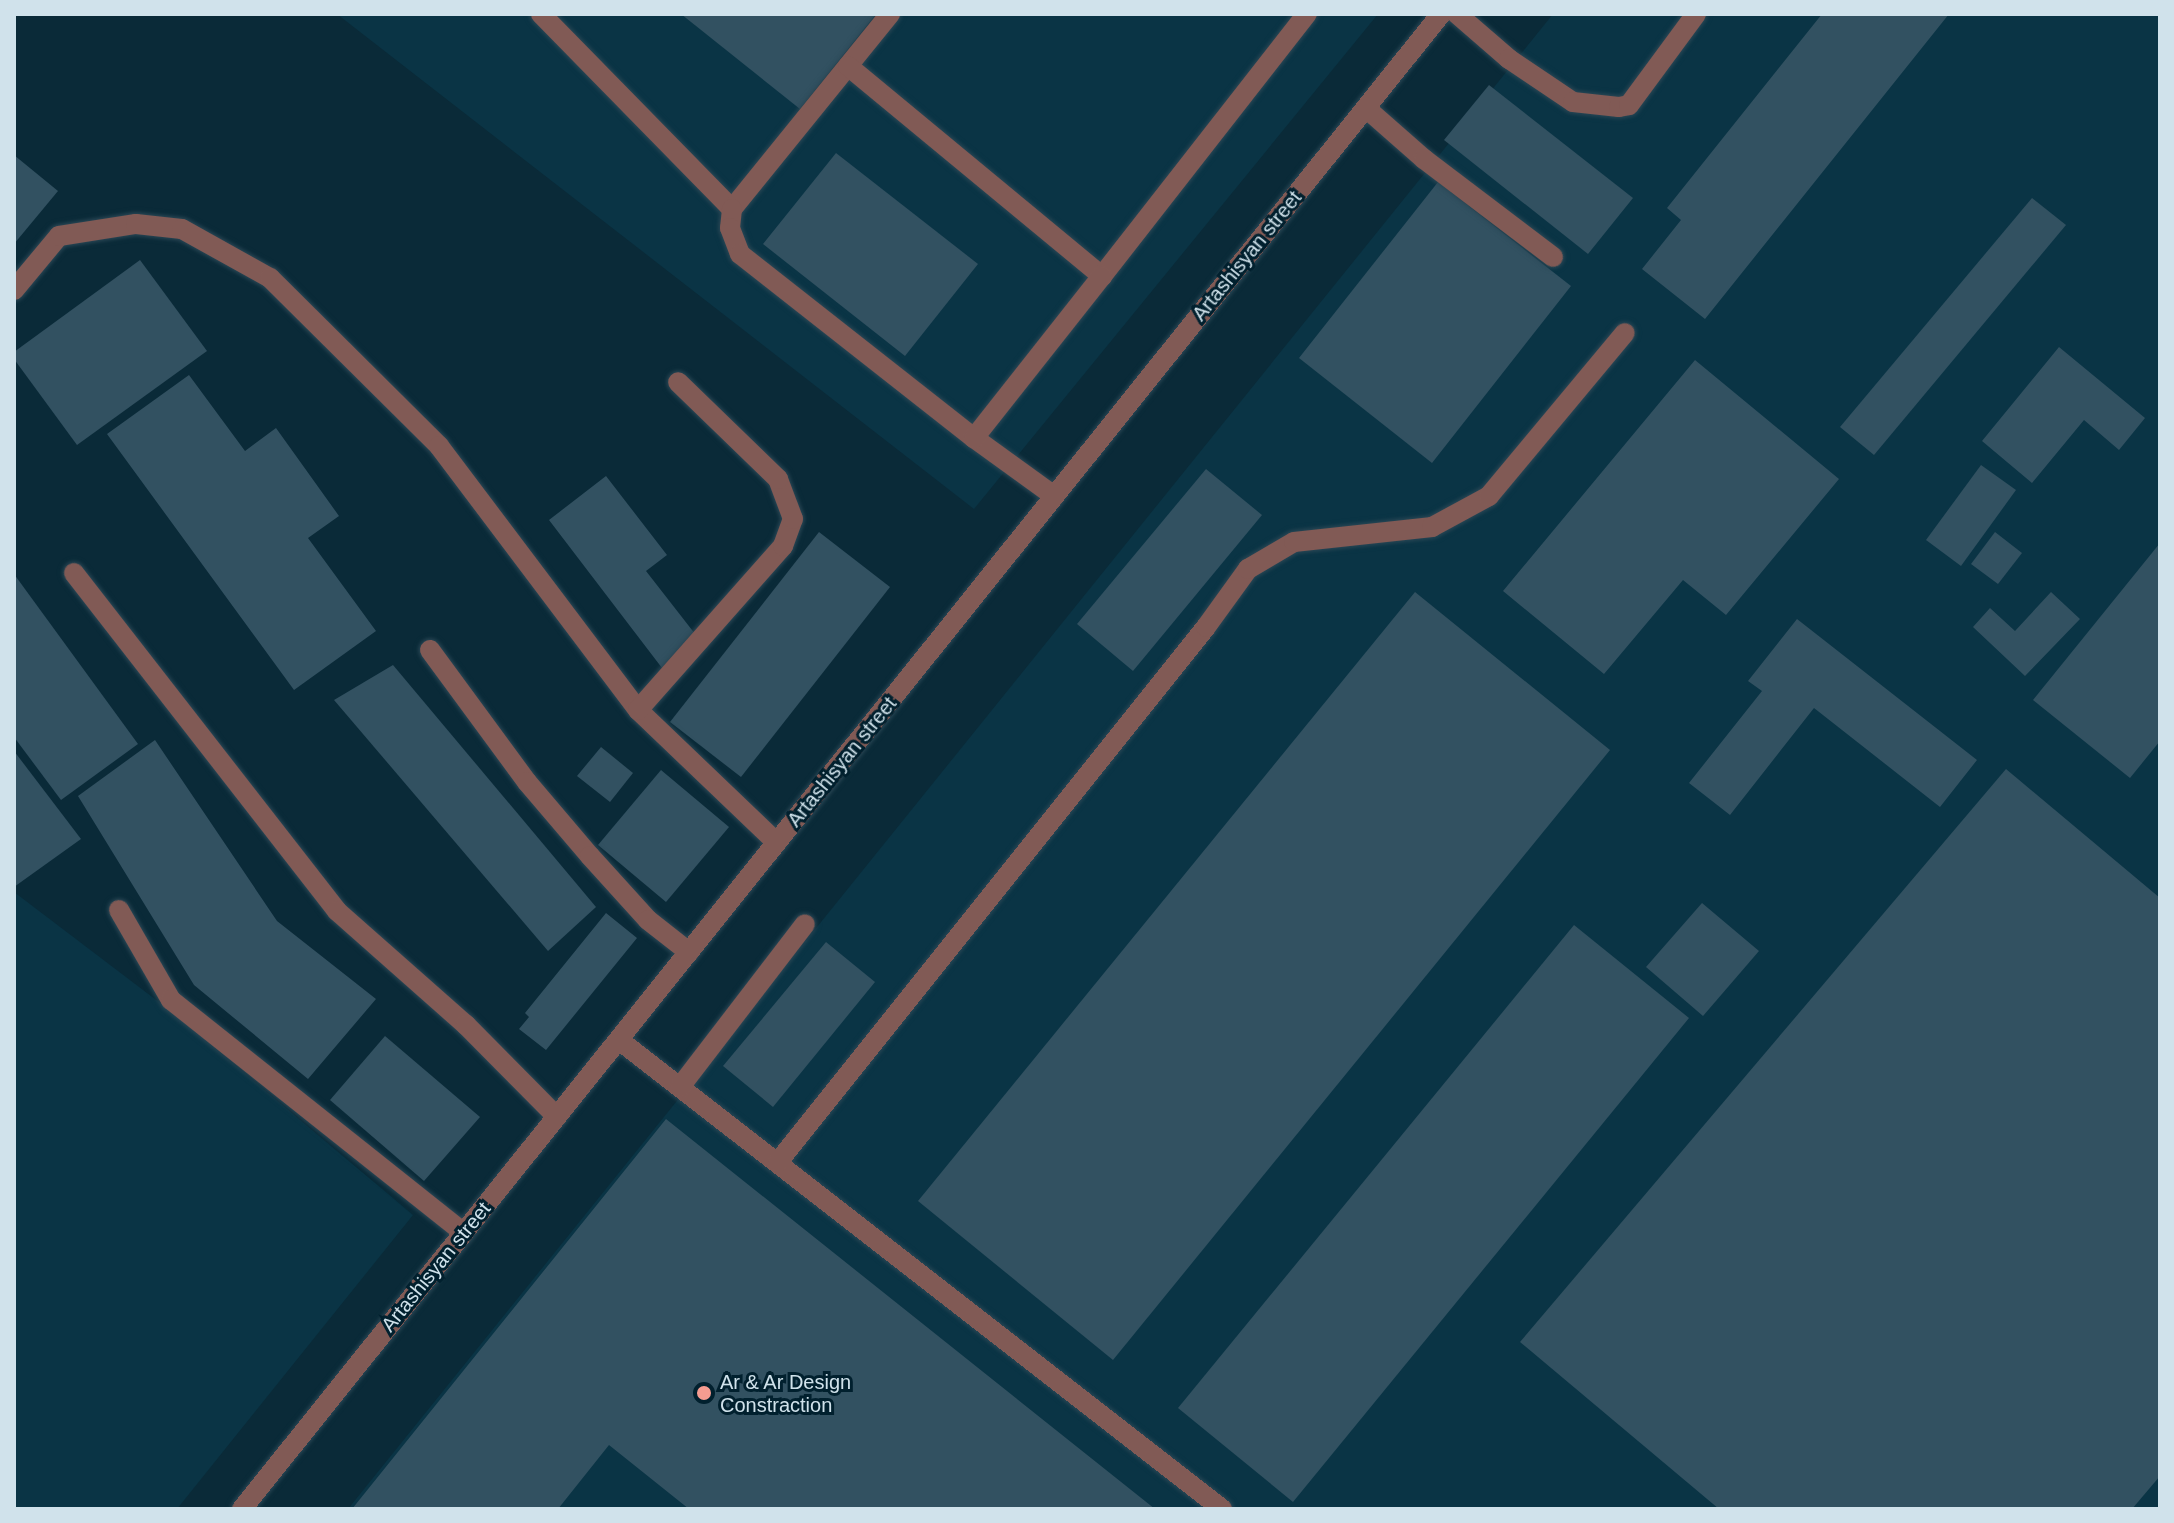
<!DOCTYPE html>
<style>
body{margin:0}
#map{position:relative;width:2174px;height:1523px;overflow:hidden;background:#0a2a38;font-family:Helvetica,sans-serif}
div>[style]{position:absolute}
.built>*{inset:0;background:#0a3445}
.building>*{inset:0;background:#325161}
.roads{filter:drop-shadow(0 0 2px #2a4755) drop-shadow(0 0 2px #2a4755)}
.minor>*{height:20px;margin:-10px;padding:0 10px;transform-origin:10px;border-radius:10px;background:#815a55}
.dots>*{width:22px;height:22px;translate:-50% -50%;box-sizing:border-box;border:4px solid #01202e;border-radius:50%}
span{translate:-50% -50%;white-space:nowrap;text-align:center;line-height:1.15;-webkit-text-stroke:6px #01202e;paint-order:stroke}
.street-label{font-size:20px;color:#d0e2eb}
.poi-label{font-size:20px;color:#d0e2eb}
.left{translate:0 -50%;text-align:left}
.frame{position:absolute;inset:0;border:16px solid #d0e2eb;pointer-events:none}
</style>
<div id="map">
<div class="built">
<i style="clip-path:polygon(337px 14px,1378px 14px,974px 509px)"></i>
<i style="clip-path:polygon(1553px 14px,2160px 14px,2160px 1509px,348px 1509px)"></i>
<i style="clip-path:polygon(14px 892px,168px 1009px,413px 1215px,177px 1509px,14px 1509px)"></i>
</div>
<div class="building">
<i style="clip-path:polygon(681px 14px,876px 14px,800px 109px)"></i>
<i style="clip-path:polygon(1822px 14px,1949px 14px,1705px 319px,1642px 269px,1681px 220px,1667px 208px)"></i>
<i style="clip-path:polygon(1489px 85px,1633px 198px,1588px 254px,1444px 140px)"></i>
<i style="clip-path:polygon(836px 153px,978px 264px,905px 356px,763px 244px)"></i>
<i style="clip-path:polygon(14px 155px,58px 191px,14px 244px)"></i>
<i style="clip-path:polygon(1438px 182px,1571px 286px,1432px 463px,1299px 358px)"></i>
<i style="clip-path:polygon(2032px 198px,2066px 225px,1874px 455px,1840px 427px)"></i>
<i style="clip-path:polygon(140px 260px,207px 351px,77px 445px,14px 359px,14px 352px)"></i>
<i style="clip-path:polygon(2059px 347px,2145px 418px,2119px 450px,2084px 420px,2032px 483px,1982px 441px)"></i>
<i style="clip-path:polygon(1695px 360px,1839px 479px,1726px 615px,1683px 580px,1604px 674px,1503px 591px)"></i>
<i style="clip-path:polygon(189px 375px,245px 451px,276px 428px,339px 516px,308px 538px,376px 631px,294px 690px,107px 434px)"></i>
<i style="clip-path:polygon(1981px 465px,2016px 490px,1961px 566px,1926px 540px)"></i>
<i style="clip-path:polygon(1206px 469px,1262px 515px,1133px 671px,1077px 624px)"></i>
<i style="clip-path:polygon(606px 476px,667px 555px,646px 571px,699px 639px,662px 668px,549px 520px)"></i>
<i style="clip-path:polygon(819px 532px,890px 587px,741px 777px,670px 722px)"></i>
<i style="clip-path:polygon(1995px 532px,2022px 553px,1998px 584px,1971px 564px)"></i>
<i style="clip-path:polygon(2160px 543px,2160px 741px,2130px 778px,2033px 700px)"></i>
<i style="clip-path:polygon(14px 574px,138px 744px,61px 800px,14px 737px)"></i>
<i style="clip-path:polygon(1415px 592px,1610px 750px,1113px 1360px,918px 1201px)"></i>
<i style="clip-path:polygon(2051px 592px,2080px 619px,2025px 676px,1973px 627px,1990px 608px,2015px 631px)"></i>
<i style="clip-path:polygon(1797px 619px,1977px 760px,1940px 807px,1814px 708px,1730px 815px,1689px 783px,1762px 691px,1748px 681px)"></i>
<i style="clip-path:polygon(393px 665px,596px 907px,548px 951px,334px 700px)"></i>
<i style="clip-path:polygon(155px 740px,277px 921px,376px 999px,308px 1079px,194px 985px,78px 796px)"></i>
<i style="clip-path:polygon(601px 747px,633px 773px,610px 802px,577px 776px)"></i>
<i style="clip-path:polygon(14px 751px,81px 839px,14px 887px)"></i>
<i style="clip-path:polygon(2006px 769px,2160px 898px,2160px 1476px,2132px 1509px,1719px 1509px,1520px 1342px)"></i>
<i style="clip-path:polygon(661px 770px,729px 827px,666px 902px,598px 845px)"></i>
<i style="clip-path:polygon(1702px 903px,1759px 951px,1703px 1016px,1646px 967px)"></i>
<i style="clip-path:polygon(606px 913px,637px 938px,546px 1050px,519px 1029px,529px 1017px,525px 1013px)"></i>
<i style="clip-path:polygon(1574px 925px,1689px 1018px,1293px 1502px,1178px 1408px)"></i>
<i style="clip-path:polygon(826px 942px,875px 982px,773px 1107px,723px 1066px)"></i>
<i style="clip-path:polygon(385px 1036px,480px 1117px,424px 1181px,330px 1100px)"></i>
<i style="clip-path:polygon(666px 1119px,1155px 1509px,689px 1509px,609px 1445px,558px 1509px,352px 1509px)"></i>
</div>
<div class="roads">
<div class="minor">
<i style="left:541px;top:14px;width:273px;rotate:45.6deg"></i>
<i style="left:890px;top:14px;width:251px;rotate:129deg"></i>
<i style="left:732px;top:209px;width:19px;rotate:96deg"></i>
<i style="left:730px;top:228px;width:28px;rotate:69deg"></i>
<i style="left:740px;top:254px;width:298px;rotate:38.2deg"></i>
<i style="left:974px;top:438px;width:99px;rotate:35.9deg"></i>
<i style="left:1457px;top:14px;width:69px;rotate:40.9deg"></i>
<i style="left:1509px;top:59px;width:77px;rotate:33.9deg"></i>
<i style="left:1573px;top:102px;width:46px;rotate:6.2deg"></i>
<i style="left:1619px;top:107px;width:10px;rotate:-11deg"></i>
<i style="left:1629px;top:105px;width:113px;rotate:-53.6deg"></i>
<i style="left:848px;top:66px;width:330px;rotate:39.6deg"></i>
<i style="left:1102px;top:276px;width:333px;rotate:-52deg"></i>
<i style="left:1366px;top:108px;width:77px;rotate:41.3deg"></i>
<i style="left:1424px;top:159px;width:162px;rotate:37.2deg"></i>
<i style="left:14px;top:290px;width:70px;rotate:-50.2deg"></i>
<i style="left:59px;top:236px;width:78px;rotate:-8.9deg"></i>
<i style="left:136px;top:224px;width:46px;rotate:6.2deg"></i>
<i style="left:182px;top:229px;width:101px;rotate:29.1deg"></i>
<i style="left:270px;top:278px;width:238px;rotate:44.8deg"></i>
<i style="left:439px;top:446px;width:331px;rotate:53deg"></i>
<i style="left:638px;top:710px;width:192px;rotate:43.7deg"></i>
<i style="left:974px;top:438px;width:206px;rotate:-51.7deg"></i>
<i style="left:74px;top:573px;width:428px;rotate:52.1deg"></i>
<i style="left:337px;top:911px;width:172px;rotate:41.5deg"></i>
<i style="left:466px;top:1025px;width:129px;rotate:45.3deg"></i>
<i style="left:430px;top:650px;width:164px;rotate:53.7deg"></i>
<i style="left:527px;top:782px;width:97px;rotate:49.6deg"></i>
<i style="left:590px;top:856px;width:86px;rotate:47.8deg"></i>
<i style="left:648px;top:920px;width:52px;rotate:38deg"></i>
<i style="left:638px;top:710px;width:219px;rotate:-48.5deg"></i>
<i style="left:783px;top:546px;width:29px;rotate:-70deg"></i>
<i style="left:793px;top:519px;width:43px;rotate:-110.6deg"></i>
<i style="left:778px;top:479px;width:139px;rotate:-135.9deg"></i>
<i style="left:119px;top:910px;width:104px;rotate:60deg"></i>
<i style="left:171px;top:1000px;width:374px;rotate:38.5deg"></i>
<i style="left:619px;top:1040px;width:764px;rotate:37.87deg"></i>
<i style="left:680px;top:1087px;width:205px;rotate:-52.5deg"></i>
<i style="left:778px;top:1162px;width:685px;rotate:-51.34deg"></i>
<i style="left:1206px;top:627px;width:72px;rotate:-54.1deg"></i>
<i style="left:1248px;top:569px;width:53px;rotate:-30.4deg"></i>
<i style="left:1294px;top:542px;width:139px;rotate:-6.2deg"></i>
<i style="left:1432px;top:527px;width:65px;rotate:-28.5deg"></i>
<i style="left:1489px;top:496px;width:212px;rotate:-50.2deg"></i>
<i style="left:242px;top:1509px;width:1916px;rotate:-51.27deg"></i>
</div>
</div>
<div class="dots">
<i style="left:704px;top:1393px;background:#f59c91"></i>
</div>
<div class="street-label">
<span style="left:1247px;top:256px;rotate:-51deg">Artashisyan street</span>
<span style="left:842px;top:762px;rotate:-51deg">Artashisyan street</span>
<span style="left:436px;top:1267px;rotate:-51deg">Artashisyan street</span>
</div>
<div class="poi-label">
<span class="left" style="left:720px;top:1394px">Ar &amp; Ar Design<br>Constraction</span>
</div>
<div class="frame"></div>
</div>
